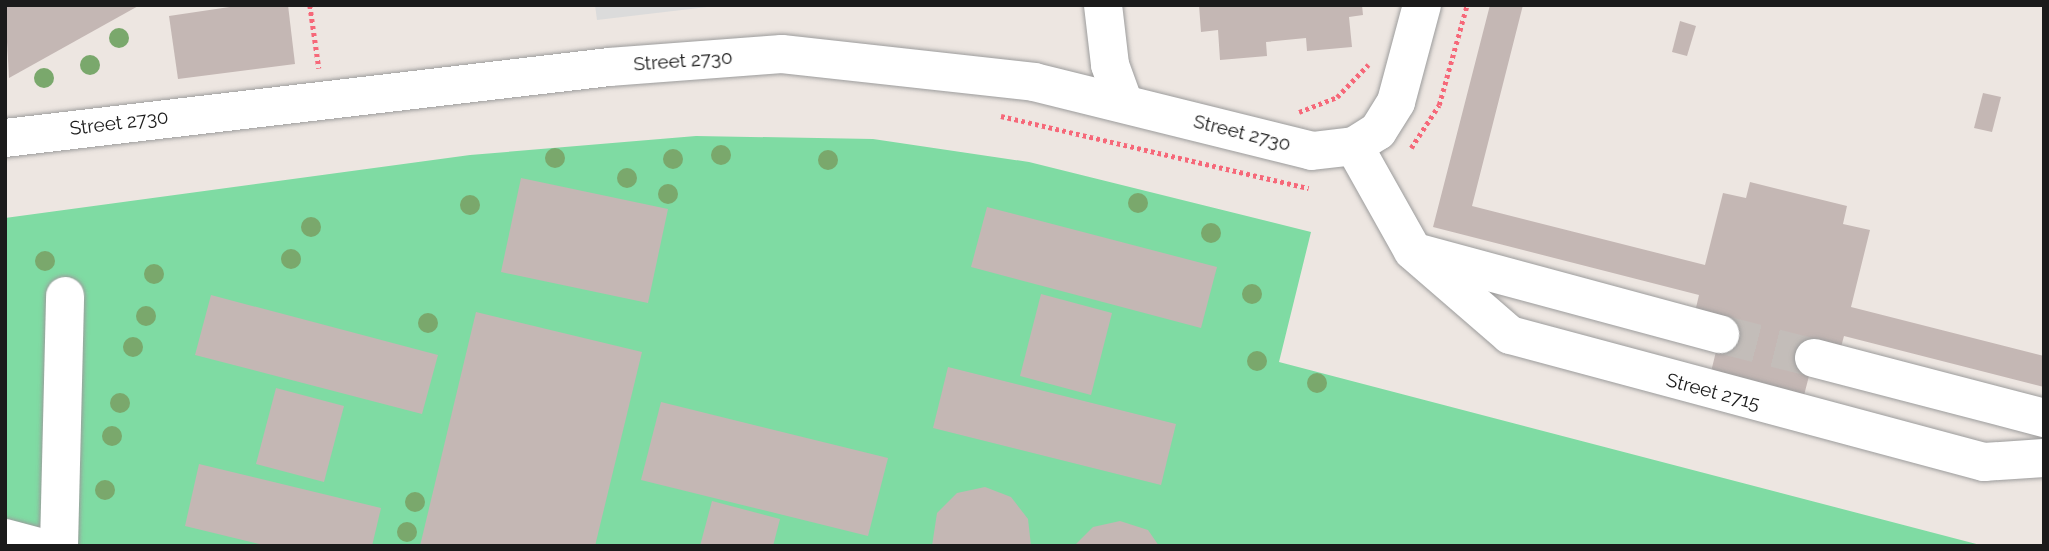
<!DOCTYPE html>
<style>
body{margin:0}
#map{position:relative;width:2049px;height:551px;overflow:hidden;background:#ede6e1;font-family:Raleway,sans-serif}
div>[style]{position:absolute}
.pitch>*{inset:0;background:#7fdba3}
.parking>*{inset:0;background:#dbdbdb}
.building>*{inset:0;background:#c4b7b4}
.minor-tunnel>*{height:38px;margin-top:-19px;transform-origin:0;background:repeating-linear-gradient(90deg,#c3bdb9 0 38px,transparent 0 57px)}
.path>*{height:4.5px;margin-top:-2.25px;transform-origin:0;background:repeating-linear-gradient(90deg,#f66879 0 3.5px,transparent 0 7px)}
.roads{filter:drop-shadow(0 0 2px #9c9c9c) drop-shadow(0 0 2px #9c9c9c)}
.minor>*{height:38px;margin:-19px;padding:0 19px;transform-origin:19px;border-radius:19px;background:#fff}
.trees>*{width:20px;height:20px;margin:-10px;border-radius:50%;background:#7aa86c}
span{translate:-50% -50%;white-space:nowrap;text-align:center;line-height:1.15;-webkit-text-stroke:7px #fff;paint-order:stroke}
.street-label{font-size:19px;color:#1b1b1b}
.frame{position:absolute;inset:0;border:7px solid #1b1b1b;pointer-events:none}
</style>
<div id="map">
<div class="pitch">
<i style="clip-path:polygon(696px 136px,873px 139px,1029px 162px,1311px 232px,1279px 362px,1984px 546px,5px 546px,5px 218px,470px 155px)"></i>
</div>
<div class="parking">
<i style="clip-path:polygon(595px 5px,724px 5px,597px 20px)"></i>
</div>
<div class="building">
<i style="clip-path:polygon(5px 5px,140px 5px,9px 78px)"></i>
<i style="clip-path:polygon(243px 5px,288px 5px,295px 64px,178px 79px,169px 16px)"></i>
<i style="clip-path:polygon(1199px 5px,1362px 5px,1363px 15px,1349px 17px,1352px 47px,1307px 51px,1306px 38px,1266px 42px,1267px 56px,1220px 60px,1218px 30px,1201px 32px)"></i>
<i style="clip-path:polygon(1490px 5px,1523px 5px,1472px 206px,1705px 265px,1723px 193px,1746px 198px,1750px 182px,1847px 206px,1843px 224px,1870px 230px,1851px 307px,2044px 356px,2044px 387px,1844px 336px,1841px 347px,1818px 341px,1801px 407px,1708px 384px,1724px 319px,1695px 312px,1699px 295px,1433px 227px)"></i>
<i style="clip-path:polygon(1680px 21px,1696px 26px,1687px 56px,1672px 52px)"></i>
<i style="clip-path:polygon(1983px 93px,2001px 97px,1992px 132px,1974px 128px)"></i>
<i style="clip-path:polygon(521px 178px,668px 209px,648px 303px,501px 272px)"></i>
<i style="clip-path:polygon(987px 207px,1217px 267px,1201px 328px,971px 267px)"></i>
<i style="clip-path:polygon(1041px 294px,1112px 313px,1091px 395px,1020px 376px)"></i>
<i style="clip-path:polygon(211px 295px,438px 355px,422px 414px,195px 355px)"></i>
<i style="clip-path:polygon(476px 312px,642px 352px,595px 546px,420px 546px)"></i>
<i style="clip-path:polygon(948px 367px,1176px 424px,1161px 485px,933px 428px)"></i>
<i style="clip-path:polygon(276px 388px,344px 406px,324px 482px,256px 464px)"></i>
<i style="clip-path:polygon(661px 402px,888px 458px,868px 536px,641px 480px)"></i>
<i style="clip-path:polygon(199px 464px,381px 508px,372px 546px,267px 546px,185px 526px)"></i>
<i style="clip-path:polygon(985px 487px,1011px 497px,1028px 519px,1031px 546px,932px 546px,937px 513px,957px 493px)"></i>
<i style="clip-path:polygon(712px 501px,780px 519px,773px 546px,700px 546px)"></i>
<i style="clip-path:polygon(1120px 521px,1148px 530px,1159px 546px,1074px 546px,1093px 527px)"></i>
</div>
<div class="minor-tunnel">
<i style="left:1720px;top:334px;width:97px;rotate:14.3deg"></i>
</div>
<div class="path">
<i style="left:310px;top:5px;width:64px;rotate:81.9deg"></i>
<i style="left:1299px;top:112px;width:41px;rotate:-21.5deg"></i>
<i style="left:1337px;top:97px;width:45px;rotate:-45.9deg"></i>
<i style="left:1001px;top:116px;width:316px;rotate:13.2deg"></i>
<i style="left:1411px;top:148px;width:51px;rotate:-56.9deg"></i>
<i style="left:1439px;top:105px;width:104px;rotate:-74.4deg"></i>
</div>
<div class="roads">
<div class="minor">
<i style="left:1103px;top:5px;width:60px;rotate:83.3deg"></i>
<i style="left:1110px;top:65px;width:38px;rotate:70deg"></i>
<i style="left:5px;top:138px;width:608px;rotate:-6.7deg"></i>
<i style="left:609px;top:67px;width:173px;rotate:-4.3deg"></i>
<i style="left:782px;top:54px;width:254px;rotate:6.3deg"></i>
<i style="left:1034px;top:82px;width:286px;rotate:13.9deg"></i>
<i style="left:1312px;top:151px;width:42px;rotate:-6.8deg"></i>
<i style="left:1354px;top:146px;width:28px;rotate:-32deg"></i>
<i style="left:1378px;top:131px;width:34px;rotate:-58deg"></i>
<i style="left:1396px;top:102px;width:100px;rotate:-75deg"></i>
<i style="left:1354px;top:146px;width:120px;rotate:60.7deg"></i>
<i style="left:1413px;top:251px;width:128px;rotate:40.9deg"></i>
<i style="left:1510px;top:335px;width:491px;rotate:15deg"></i>
<i style="left:1984px;top:462px;width:60px;rotate:-3.8deg"></i>
<i style="left:1419px;top:253px;width:312px;rotate:15.1deg"></i>
<i style="left:1814px;top:358px;width:238px;rotate:14.6deg"></i>
<i style="left:5px;top:538px;width:31px;rotate:15deg"></i>
<i style="left:59px;top:546px;width:250px;rotate:-88.6deg"></i>
</div>
</div>
<div class="trees">
<i style="left:119px;top:38px"></i>
<i style="left:90px;top:65px"></i>
<i style="left:44px;top:78px"></i>
<i style="left:721px;top:155px"></i>
<i style="left:555px;top:158px"></i>
<i style="left:673px;top:159px"></i>
<i style="left:828px;top:160px"></i>
<i style="left:627px;top:178px"></i>
<i style="left:668px;top:194px"></i>
<i style="left:1138px;top:203px"></i>
<i style="left:470px;top:205px"></i>
<i style="left:311px;top:227px"></i>
<i style="left:1211px;top:233px"></i>
<i style="left:291px;top:259px"></i>
<i style="left:45px;top:261px"></i>
<i style="left:154px;top:274px"></i>
<i style="left:1252px;top:294px"></i>
<i style="left:146px;top:316px"></i>
<i style="left:428px;top:323px"></i>
<i style="left:133px;top:347px"></i>
<i style="left:1257px;top:361px"></i>
<i style="left:1317px;top:383px"></i>
<i style="left:120px;top:403px"></i>
<i style="left:112px;top:436px"></i>
<i style="left:105px;top:490px"></i>
<i style="left:415px;top:502px"></i>
<i style="left:407px;top:532px"></i>
</div>
<div class="street-label">
<span style="left:683px;top:61px;rotate:-4deg">Street 2730</span>
<span style="left:119px;top:123px;rotate:-7deg">Street 2730</span>
<span style="left:1242px;top:133px;rotate:14deg">Street 2730</span>
<span style="left:1713px;top:392px;rotate:15deg">Street 2715</span>
</div>
<div class="frame"></div>
</div>
